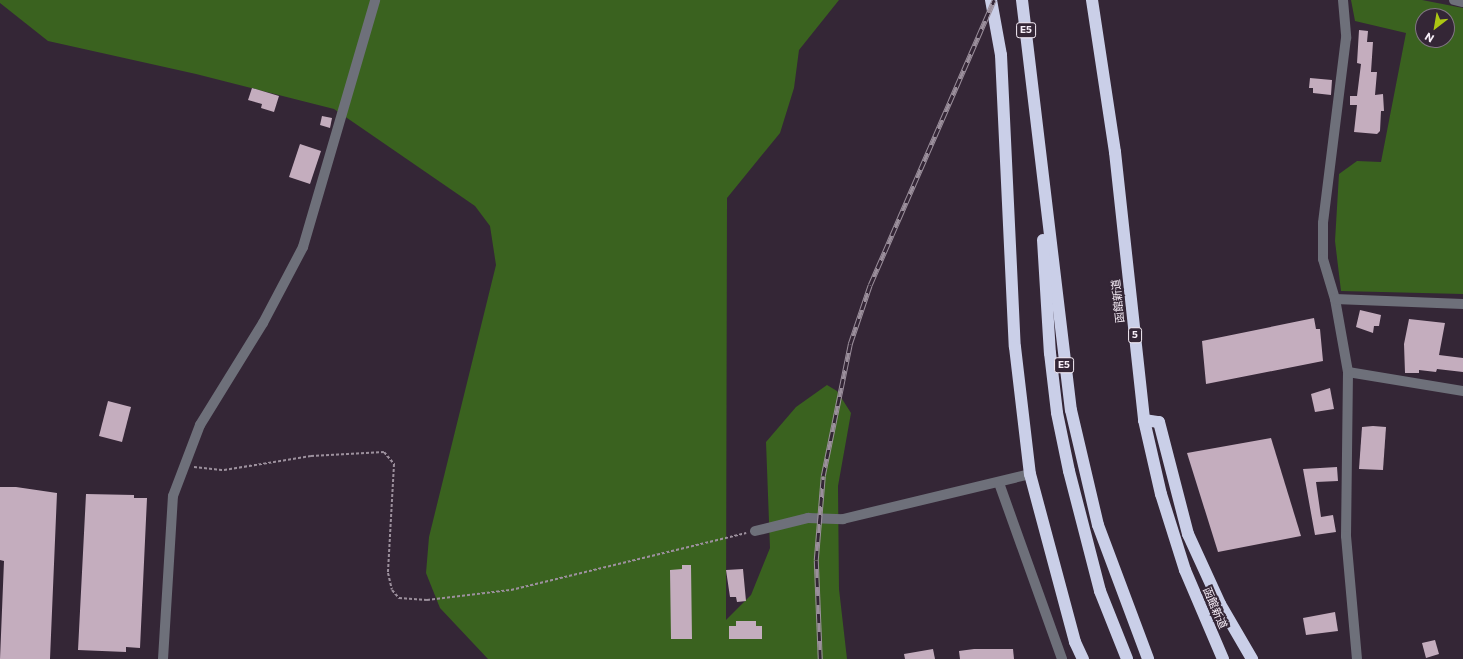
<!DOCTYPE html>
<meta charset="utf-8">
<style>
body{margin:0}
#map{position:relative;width:1463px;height:659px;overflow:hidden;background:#342636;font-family:Commissioner,"Noto Sans JP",sans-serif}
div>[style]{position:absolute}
.green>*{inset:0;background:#3a621f}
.building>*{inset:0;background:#c4adbe}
.path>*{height:2px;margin-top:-1px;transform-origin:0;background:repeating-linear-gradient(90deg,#9c909d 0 3px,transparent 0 5px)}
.minor>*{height:10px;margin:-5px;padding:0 5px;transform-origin:5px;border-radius:5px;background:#6e707a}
.highway>*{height:12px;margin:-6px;padding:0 6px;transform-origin:6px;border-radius:6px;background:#cacfe8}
.rail>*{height:4.5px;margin-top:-2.25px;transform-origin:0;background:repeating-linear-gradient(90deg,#342636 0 9px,#9b8f9c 0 18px);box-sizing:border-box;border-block:1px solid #9b8f9c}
span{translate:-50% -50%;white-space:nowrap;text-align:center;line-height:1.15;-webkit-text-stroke:4px #342636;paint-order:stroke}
.shield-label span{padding:1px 3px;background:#342636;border:1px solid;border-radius:3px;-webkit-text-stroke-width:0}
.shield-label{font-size:10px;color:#f8eff9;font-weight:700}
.street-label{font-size:11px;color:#f8eff9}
.north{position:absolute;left:1415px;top:8px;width:40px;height:40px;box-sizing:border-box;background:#342636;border:1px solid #827684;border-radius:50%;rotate:211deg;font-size:11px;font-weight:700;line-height:16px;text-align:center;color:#f8eff9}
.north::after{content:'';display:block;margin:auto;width:14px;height:18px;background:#acc613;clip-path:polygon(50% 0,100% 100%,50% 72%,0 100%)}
</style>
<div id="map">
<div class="green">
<i style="clip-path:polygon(0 0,839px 0,799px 50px,794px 88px,780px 133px,727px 198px,726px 620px,751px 595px,770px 548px,766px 442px,796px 407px,827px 385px,837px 391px,851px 413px,838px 486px,839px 589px,847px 659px,488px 659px,440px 608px,426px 573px,429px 537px,496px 265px,490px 226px,475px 206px,334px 109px,196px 74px,48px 41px,0 3px)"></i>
<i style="clip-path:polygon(evenodd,1351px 0,1422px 0,1463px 8px,1463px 294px,1341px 291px,1335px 241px,1339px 174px,1357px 161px,1381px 162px,1406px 33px,1355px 21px,1351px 0,1423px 16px,1447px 16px,1447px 40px,1423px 40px,1423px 16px)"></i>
</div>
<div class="building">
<i style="clip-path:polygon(1359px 30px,1368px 31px,1367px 42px,1373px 42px,1371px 72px,1377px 72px,1375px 95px,1383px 94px,1384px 111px,1381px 111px,1380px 131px,1377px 134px,1354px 132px,1357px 105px,1350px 105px,1350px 96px,1357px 96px,1361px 64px,1357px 63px)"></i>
<i style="clip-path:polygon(1310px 78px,1332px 80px,1331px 95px,1313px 93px,1313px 88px,1309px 88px)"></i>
<i style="clip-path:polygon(252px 88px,279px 96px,274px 112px,261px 108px,262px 104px,248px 100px)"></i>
<i style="clip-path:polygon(322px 116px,332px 118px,330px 128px,320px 125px)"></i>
<i style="clip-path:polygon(300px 144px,321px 151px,310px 184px,289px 177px)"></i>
<i style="clip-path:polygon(1360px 310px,1381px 315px,1379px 326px,1374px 326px,1373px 333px,1356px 327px)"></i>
<i style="clip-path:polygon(1314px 318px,1316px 329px,1320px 329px,1323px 361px,1206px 384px,1202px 341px)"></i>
<i style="clip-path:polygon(1409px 319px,1445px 323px,1439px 355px,1463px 358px,1463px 372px,1437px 369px,1436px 372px,1419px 370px,1419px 373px,1405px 373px,1404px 344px)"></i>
<i style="clip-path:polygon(1330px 388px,1334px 409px,1315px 412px,1311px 394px)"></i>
<i style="clip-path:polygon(108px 401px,131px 407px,122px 442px,99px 436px)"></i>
<i style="clip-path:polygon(1373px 426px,1386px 427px,1383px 470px,1359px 469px,1362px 427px)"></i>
<i style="clip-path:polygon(1271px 438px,1301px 536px,1218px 552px,1187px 453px)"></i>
<i style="clip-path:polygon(1337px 467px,1338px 481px,1316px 482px,1321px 517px,1333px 515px,1336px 532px,1315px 535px,1303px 469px)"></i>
<i style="clip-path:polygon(0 487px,16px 487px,57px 493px,50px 659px,0 659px,4px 561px,0 560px)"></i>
<i style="clip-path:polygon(86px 494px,134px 495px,134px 498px,147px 498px,140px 648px,126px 647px,126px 652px,78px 650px)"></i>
<i style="clip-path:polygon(682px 565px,691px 565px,692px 639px,671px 639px,670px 570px,682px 569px)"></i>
<i style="clip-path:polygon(743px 569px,746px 601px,737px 602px,736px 597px,730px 597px,726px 570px)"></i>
<i style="clip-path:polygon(1335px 612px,1338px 631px,1306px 635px,1303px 618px)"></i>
<i style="clip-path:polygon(736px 621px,756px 621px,756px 626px,762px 626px,762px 639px,729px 639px,729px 626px,736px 626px)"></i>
<i style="clip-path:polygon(1435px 640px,1439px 654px,1426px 658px,1422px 643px)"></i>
<i style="clip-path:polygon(933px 649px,935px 659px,905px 659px,904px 654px)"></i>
<i style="clip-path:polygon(974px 649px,1013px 649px,1014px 659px,960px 659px,959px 651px)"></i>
</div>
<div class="path">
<i style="left:194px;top:467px;width:30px;rotate:6deg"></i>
<i style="left:224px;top:470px;width:88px;rotate:-9.1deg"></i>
<i style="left:311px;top:456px;width:73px;rotate:-3.1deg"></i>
<i style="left:384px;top:452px;width:16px;rotate:50deg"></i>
<i style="left:394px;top:464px;width:109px;rotate:93.2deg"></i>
<i style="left:388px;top:573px;width:17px;rotate:77deg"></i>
<i style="left:392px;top:590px;width:11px;rotate:49deg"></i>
<i style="left:399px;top:598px;width:28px;rotate:4deg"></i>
<i style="left:427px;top:600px;width:85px;rotate:-6.8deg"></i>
<i style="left:511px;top:590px;width:242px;rotate:-13.6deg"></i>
</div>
<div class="minor">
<i style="left:1343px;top:0;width:38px;rotate:85deg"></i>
<i style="left:1346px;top:38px;width:186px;rotate:97.1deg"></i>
<i style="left:1323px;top:223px;width:36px;rotate:90deg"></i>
<i style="left:1323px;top:259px;width:42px;rotate:73.3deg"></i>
<i style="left:1335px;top:299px;width:74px;rotate:79.9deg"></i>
<i style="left:1348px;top:372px;width:164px;rotate:90.7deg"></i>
<i style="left:1346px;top:536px;width:123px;rotate:84.9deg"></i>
<i style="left:1454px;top:0;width:9px;rotate:13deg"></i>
<i style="left:1335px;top:299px;width:128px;rotate:2.2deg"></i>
<i style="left:1348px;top:372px;width:117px;rotate:9.4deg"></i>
<i style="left:999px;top:483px;width:187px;rotate:70.3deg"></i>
<i style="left:755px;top:531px;width:55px;rotate:-13.8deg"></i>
<i style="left:808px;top:518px;width:35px;rotate:2deg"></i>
<i style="left:843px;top:519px;width:192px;rotate:-13.5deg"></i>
<i style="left:163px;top:659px;width:163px;rotate:-86.5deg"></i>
<i style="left:173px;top:496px;width:76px;rotate:-69.2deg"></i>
<i style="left:200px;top:425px;width:120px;rotate:-58.3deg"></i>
<i style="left:263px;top:323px;width:86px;rotate:-62.2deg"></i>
<i style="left:303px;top:247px;width:257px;rotate:-73.7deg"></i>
</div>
<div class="highway">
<i style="left:991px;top:0;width:56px;rotate:79.7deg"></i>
<i style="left:1001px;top:55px;width:292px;rotate:87.3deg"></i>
<i style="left:1015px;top:347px;width:128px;rotate:83.3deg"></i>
<i style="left:1030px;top:474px;width:174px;rotate:75deg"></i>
<i style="left:1075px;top:642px;width:19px;rotate:65deg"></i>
<i style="left:1022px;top:0;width:413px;rotate:83.2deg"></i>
<i style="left:1071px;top:410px;width:118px;rotate:76.8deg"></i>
<i style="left:1098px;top:525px;width:143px;rotate:69.5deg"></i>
<i style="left:1092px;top:0;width:154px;rotate:81.4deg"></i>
<i style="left:1115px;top:152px;width:270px;rotate:83.8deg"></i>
<i style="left:1144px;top:420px;width:76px;rotate:77.1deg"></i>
<i style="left:1161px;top:494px;width:80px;rotate:72.5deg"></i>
<i style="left:1185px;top:570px;width:97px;rotate:66.9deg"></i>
<i style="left:1043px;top:240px;width:113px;rotate:86.5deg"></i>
<i style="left:1050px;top:353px;width:60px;rotate:83.3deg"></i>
<i style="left:1057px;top:413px;width:59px;rotate:78.3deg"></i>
<i style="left:1069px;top:471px;width:124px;rotate:75.5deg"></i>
<i style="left:1100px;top:591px;width:73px;rotate:68.3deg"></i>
<i style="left:1144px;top:420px;width:15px;rotate:8deg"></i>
<i style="left:1159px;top:422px;width:116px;rotate:75.5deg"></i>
<i style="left:1188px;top:534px;width:77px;rotate:65.4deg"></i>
<i style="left:1220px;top:604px;width:64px;rotate:59.8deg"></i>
</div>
<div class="rail">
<i style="left:820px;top:659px;width:99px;rotate:-92.3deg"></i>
<i style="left:816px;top:560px;width:84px;rotate:-85.2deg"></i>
<i style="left:823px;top:476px;width:135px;rotate:-78.4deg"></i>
<i style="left:850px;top:344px;width:62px;rotate:-71.3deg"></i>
<i style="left:870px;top:285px;width:311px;rotate:-66.5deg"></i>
</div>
<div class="shield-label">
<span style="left:1026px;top:30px">E5</span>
<span style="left:1135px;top:335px">5</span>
<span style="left:1064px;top:365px">E5</span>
</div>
<div class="street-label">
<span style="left:1118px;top:301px;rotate:-96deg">函館新道</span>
<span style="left:1215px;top:608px;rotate:67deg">函館新道</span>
</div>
<div class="north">N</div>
</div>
